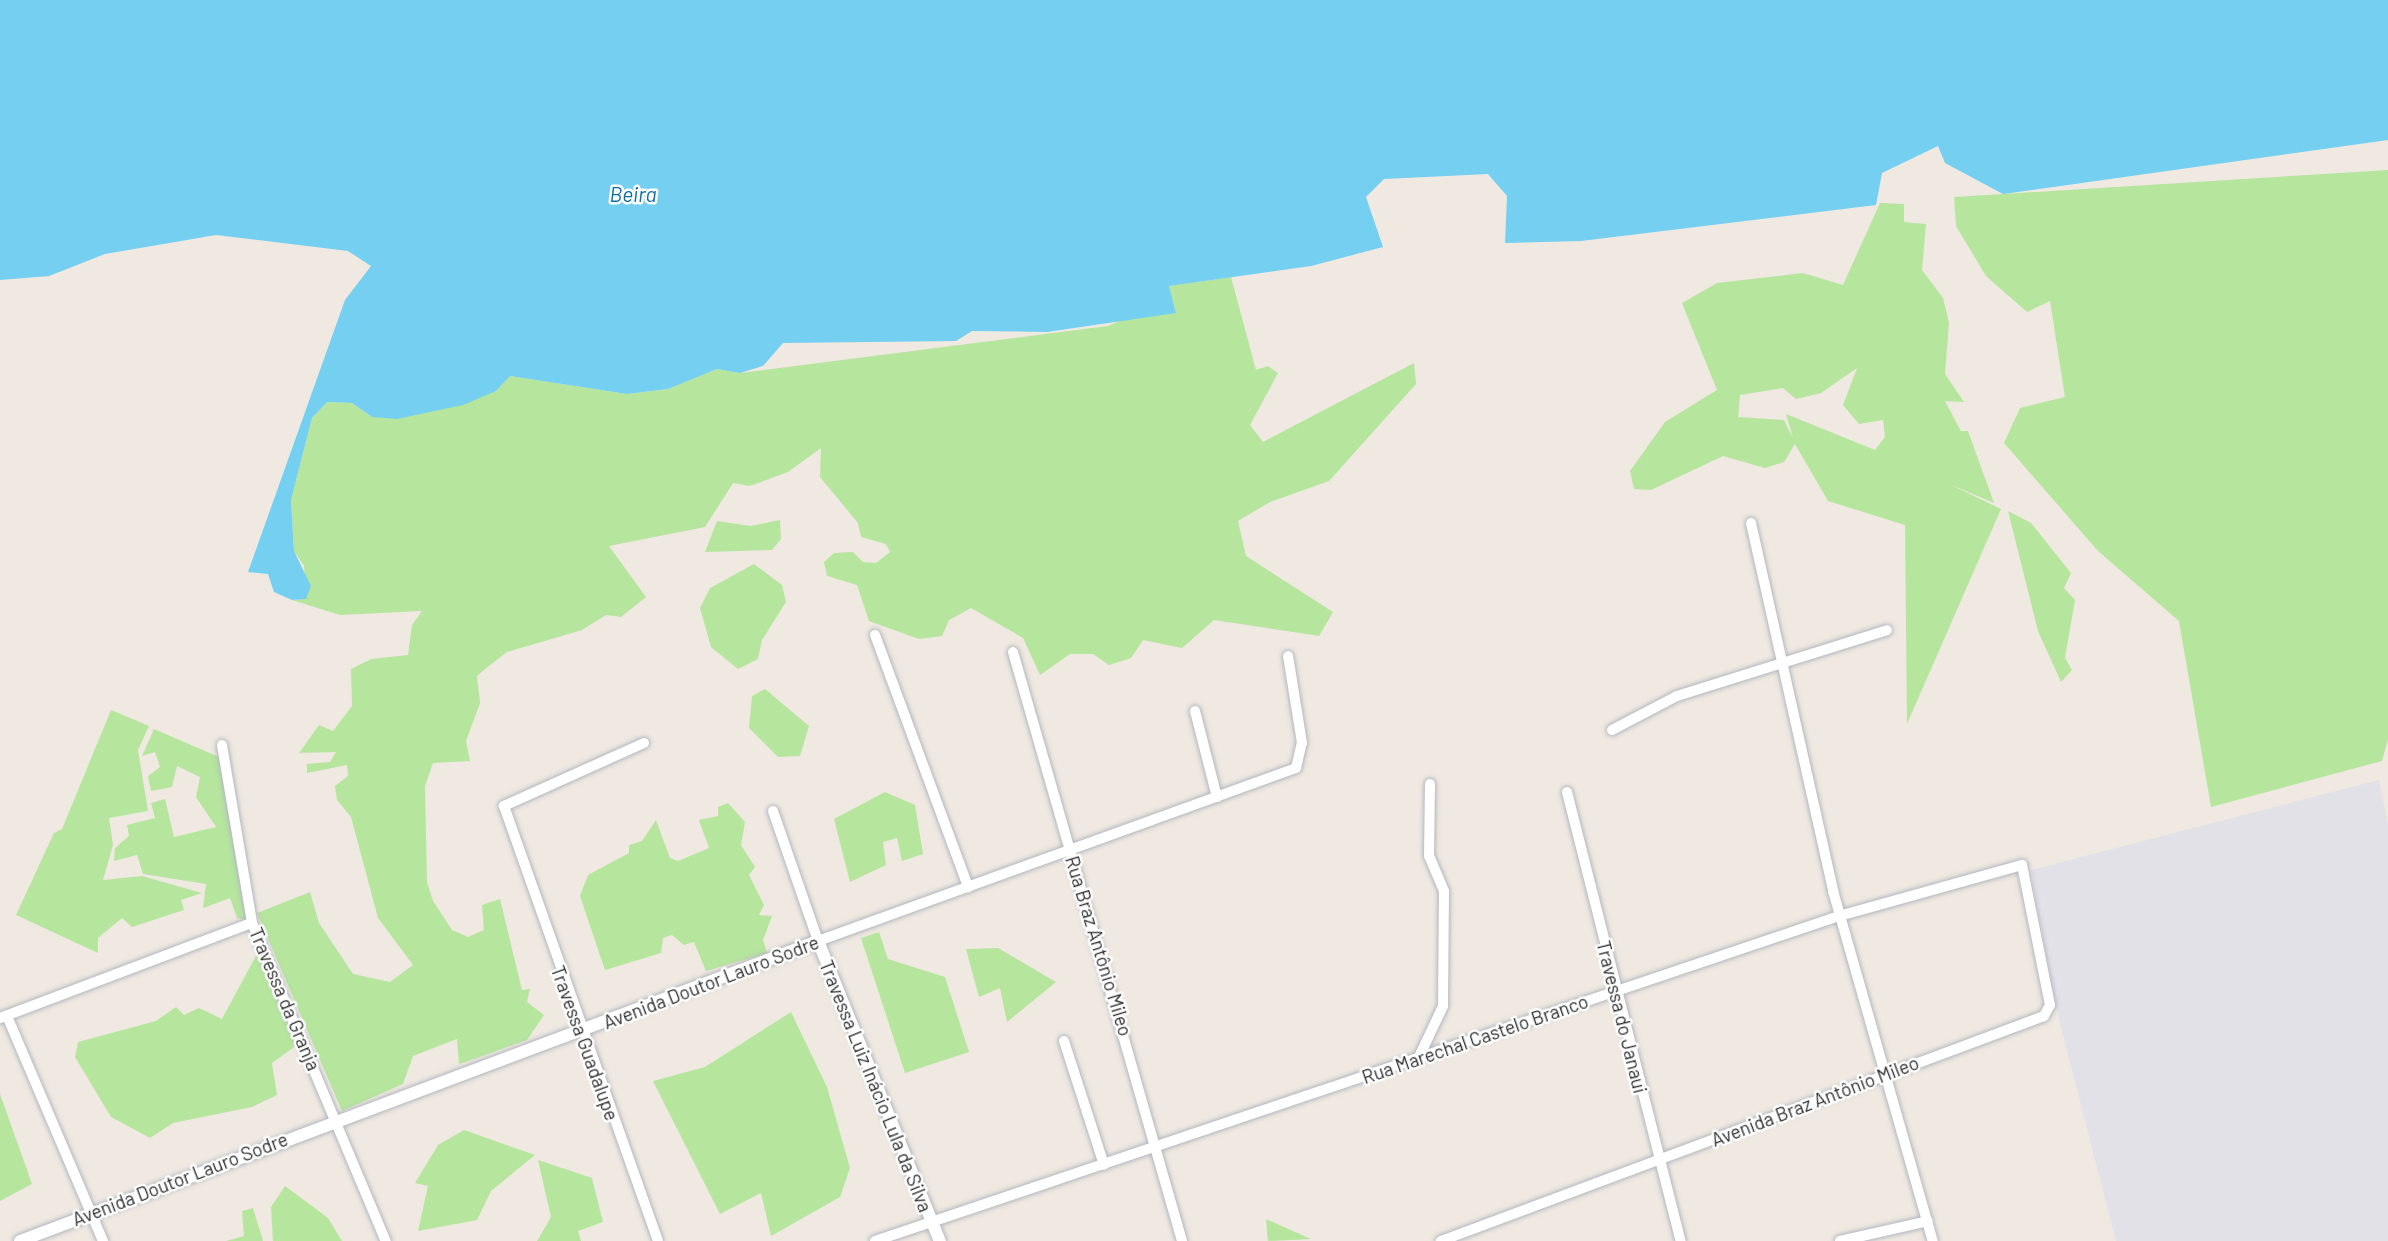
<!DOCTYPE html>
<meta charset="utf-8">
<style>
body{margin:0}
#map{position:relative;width:2388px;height:1241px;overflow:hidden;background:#efe9e1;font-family:Barlow,sans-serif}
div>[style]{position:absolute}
.industrial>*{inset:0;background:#e3e1e8}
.green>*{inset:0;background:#b6e59e}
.water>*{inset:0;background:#75cff0}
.roads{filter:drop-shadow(0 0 2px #b4b7c1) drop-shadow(0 0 2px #b4b7c1)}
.minor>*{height:10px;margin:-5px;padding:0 5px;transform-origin:5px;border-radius:5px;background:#fff}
.tertiary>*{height:12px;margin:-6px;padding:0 6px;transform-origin:6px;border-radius:6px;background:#fff}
span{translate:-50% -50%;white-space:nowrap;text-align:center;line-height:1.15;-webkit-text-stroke:5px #fff;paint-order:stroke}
.street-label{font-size:19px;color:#2e2e2e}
.water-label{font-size:21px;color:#0d6fa3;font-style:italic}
</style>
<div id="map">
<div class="industrial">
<i style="clip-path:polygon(2379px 780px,2388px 824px,2388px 1241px,2116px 1241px,2055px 1004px,2031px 870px)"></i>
</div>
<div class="green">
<i style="clip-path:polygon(2388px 170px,2388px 739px,2382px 761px,2211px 807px,2179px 621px,2098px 551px,2004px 443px,2020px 408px,2065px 397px,2050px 301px,2027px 312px,1986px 276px,1956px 226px,1954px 197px)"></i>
<i style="clip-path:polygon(evenodd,1880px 203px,1904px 204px,1904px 222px,1926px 224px,1922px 270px,1943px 298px,1949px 323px,1945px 374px,1964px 402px,1945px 401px,1961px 431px,1968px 431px,1994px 503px,1949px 484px,2001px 509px,1907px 724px,1905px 525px,1828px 501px,1795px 444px,1784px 462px,1765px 468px,1723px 456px,1651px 490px,1634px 489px,1630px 471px,1665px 422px,1717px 390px,1682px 303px,1717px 283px,1803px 273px,1843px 285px,1880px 203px,1857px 368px,1843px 405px,1859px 424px,1883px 420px,1885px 437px,1875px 450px,1786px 414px,1793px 438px,1784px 420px,1738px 417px,1740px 395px,1783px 388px,1796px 399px,1821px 393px,1857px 368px)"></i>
<i style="clip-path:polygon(1231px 277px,1256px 370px,1268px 366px,1278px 373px,1250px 425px,1263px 442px,1414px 363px,1416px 384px,1329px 481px,1270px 502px,1238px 521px,1246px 556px,1333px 612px,1319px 636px,1214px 620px,1182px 648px,1143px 640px,1131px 658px,1109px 665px,1093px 654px,1070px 654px,1040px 675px,1023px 638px,971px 608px,949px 620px,942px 636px,919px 639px,869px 621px,857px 585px,827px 576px,824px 562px,834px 553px,853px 552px,863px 562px,876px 563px,890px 552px,886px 544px,861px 537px,858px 523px,820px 477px,821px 448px,788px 472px,750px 486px,733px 483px,705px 527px,609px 546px,646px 597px,621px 617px,606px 615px,582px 630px,507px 652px,485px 669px,477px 676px,480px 703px,466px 741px,470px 761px,433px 763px,425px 786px,427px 882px,433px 901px,452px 930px,468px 937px,484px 930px,482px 905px,500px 899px,522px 990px,530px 989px,527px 1002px,544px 1015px,527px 1040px,477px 1058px,459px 1064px,457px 1039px,413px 1056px,403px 1084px,342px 1111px,257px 913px,310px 892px,319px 923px,353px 974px,390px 982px,413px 965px,378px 918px,351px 817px,337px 800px,335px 786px,348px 776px,347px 765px,307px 773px,307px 764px,330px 762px,336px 752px,299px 753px,319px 725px,333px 731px,352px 706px,351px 669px,371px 659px,408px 655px,412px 625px,422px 611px,340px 615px,292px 600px,306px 599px,304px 566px,294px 551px,291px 500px,312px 418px,327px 402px,352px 403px,372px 417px,496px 391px,510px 376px,627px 394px,668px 389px,717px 369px,740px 373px,1108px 326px,1133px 315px,1176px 313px,1169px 286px)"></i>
<i style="clip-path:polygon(2008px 511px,2031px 523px,2071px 573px,2064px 588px,2075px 600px,2065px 658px,2072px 670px,2061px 682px,2038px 631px)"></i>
<i style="clip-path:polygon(780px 520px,781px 539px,772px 550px,705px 552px,717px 521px,751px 526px)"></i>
<i style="clip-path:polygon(754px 564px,782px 585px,786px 602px,762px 640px,758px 659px,738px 669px,711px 647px,700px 608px,710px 588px)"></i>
<i style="clip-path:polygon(765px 689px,809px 726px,800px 756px,778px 757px,749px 728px,752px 696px)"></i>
<i style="clip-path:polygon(111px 710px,149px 726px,138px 750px,148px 811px,109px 818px,113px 845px,103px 880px,142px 876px,202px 893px,181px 900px,184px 910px,132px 927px,122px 918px,98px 938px,98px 953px,16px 915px,54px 833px,62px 829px)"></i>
<i style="clip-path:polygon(154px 729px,219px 757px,247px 920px,237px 918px,230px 898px,203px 908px,206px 884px,143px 874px,137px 855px,114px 861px,115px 848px,129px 836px,127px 825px,155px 818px,151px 803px,165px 799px,174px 837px,216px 827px,196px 797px,200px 777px,177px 766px,172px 787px,151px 791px,148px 776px,160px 767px,155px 752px,142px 756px)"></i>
<i style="clip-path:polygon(885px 792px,915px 805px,923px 854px,902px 861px,897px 838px,883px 842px,886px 865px,850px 882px,834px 819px)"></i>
<i style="clip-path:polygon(728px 803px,745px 822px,741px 845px,755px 867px,749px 875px,764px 905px,759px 915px,772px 916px,763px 940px,767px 953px,706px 971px,694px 942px,684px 945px,672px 935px,663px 938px,661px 953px,605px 970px,580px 896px,588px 875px,629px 853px,629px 845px,642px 841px,656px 820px,670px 858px,678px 861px,709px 848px,699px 820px,718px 816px,718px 807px)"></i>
<i style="clip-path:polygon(879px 932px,888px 959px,945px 977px,969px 1052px,905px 1073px,861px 938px)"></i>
<i style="clip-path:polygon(998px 948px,1056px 982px,1007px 1022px,1000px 988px,979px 997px,966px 949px)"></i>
<i style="clip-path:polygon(258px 952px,297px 1045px,272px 1063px,277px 1095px,252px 1107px,173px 1123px,150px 1138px,111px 1117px,75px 1057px,78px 1042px,156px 1021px,176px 1007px,184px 1015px,199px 1008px,222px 1019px)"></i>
<i style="clip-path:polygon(791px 1012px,827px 1087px,850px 1168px,840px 1197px,771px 1236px,761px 1193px,720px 1214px,653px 1081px,705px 1067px)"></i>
<i style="clip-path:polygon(0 1094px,32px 1184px,0 1201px)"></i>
<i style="clip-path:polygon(464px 1130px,535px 1155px,491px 1191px,477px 1220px,418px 1231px,428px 1186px,415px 1183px,438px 1145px)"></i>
<i style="clip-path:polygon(538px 1160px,592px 1178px,603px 1222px,578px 1231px,581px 1241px,537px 1241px,551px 1217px)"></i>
<i style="clip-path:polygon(285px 1186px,328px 1218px,342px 1241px,273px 1241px,271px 1207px)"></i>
<i style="clip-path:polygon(253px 1208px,263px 1241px,226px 1241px,244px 1236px,242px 1211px)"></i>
<i style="clip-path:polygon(1266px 1219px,1311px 1239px,1268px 1241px)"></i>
</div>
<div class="water">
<i style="clip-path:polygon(0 0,2388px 0,2388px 140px,2003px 194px,1945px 163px,1938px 146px,1882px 173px,1876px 205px,1581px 241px,1505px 243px,1507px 196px,1488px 174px,1384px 179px,1366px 197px,1383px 247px,1311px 266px,1169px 286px,1176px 313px,1047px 332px,972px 331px,956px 341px,783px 343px,763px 366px,740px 373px,717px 369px,668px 389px,627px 394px,510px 376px,496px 391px,463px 405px,397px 419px,372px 417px,352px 403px,327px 402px,312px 418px,291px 500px,294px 551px,311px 586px,306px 599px,292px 600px,274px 592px,268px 574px,248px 572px,345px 300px,371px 266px,348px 251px,216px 235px,105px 254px,49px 276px,0 280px)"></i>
</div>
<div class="roads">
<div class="minor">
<i style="left:1751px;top:523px;width:377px;rotate:77.4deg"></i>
<i style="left:1833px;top:891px;width:364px;rotate:74.1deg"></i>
<i style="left:875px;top:635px;width:269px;rotate:69.7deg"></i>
<i style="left:1013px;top:652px;width:613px;rotate:73.99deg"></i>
<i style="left:1195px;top:711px;width:89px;rotate:75.7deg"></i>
<i style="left:1612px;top:730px;width:73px;rotate:-27.6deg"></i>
<i style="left:1677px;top:696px;width:220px;rotate:-17.4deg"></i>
<i style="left:644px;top:743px;width:154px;rotate:155.8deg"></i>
<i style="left:504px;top:806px;width:461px;rotate:70.5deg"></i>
<i style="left:222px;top:745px;width:181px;rotate:80.4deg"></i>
<i style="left:252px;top:923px;width:345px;rotate:67.2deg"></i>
<i style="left:1567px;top:792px;width:463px;rotate:75.8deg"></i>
<i style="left:773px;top:811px;width:138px;rotate:70.9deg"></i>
<i style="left:818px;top:941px;width:508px;rotate:-19.9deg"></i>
<i style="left:1296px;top:768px;width:26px;rotate:-77deg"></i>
<i style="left:1302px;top:743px;width:88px;rotate:-99.1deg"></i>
<i style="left:7px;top:1016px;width:245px;rotate:66.9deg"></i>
<i style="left:0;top:1018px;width:269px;rotate:-20.7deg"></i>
<i style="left:1064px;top:1041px;width:130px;rotate:72.1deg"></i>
<i style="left:1418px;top:1059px;width:59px;rotate:-64.7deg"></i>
<i style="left:1443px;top:1006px;width:115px;rotate:-89.5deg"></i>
<i style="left:1444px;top:891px;width:38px;rotate:-113deg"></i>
<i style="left:1429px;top:856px;width:72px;rotate:-89.2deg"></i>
<i style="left:875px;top:1241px;width:1017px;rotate:-18.63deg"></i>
<i style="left:1839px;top:916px;width:190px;rotate:-15.6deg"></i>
<i style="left:2022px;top:865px;width:143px;rotate:78.7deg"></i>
<i style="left:2050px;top:1005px;width:13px;rotate:119deg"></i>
<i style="left:2044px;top:1016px;width:644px;rotate:159.54deg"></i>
<i style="left:1840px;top:1241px;width:90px;rotate:-12.8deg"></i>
</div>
<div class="tertiary">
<i style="left:20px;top:1241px;width:853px;rotate:-20.6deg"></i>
<i style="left:818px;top:941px;width:324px;rotate:67.9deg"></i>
</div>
</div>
<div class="street-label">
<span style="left:1099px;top:946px;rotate:73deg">Rua Braz Antônio Mileo</span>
<span style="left:711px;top:982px;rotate:-21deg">Avenida Doutor Lauro Sodre</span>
<span style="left:285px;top:999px;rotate:67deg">Travessa da Granja</span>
<span style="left:1622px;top:1017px;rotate:76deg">Travessa do Janaui</span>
<span style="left:1475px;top:1039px;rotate:-19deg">Rua Marechal Castelo Branco</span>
<span style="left:585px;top:1043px;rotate:70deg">Travessa Guadalupe</span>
<span style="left:876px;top:1086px;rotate:68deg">Travessa Luiz Inácio Lula da Silva</span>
<span style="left:1815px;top:1101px;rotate:-21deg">Avenida Braz Antônio Mileo</span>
<span style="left:180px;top:1179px;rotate:-21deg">Avenida Doutor Lauro Sodre</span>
</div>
<div class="water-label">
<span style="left:633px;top:194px">Beira</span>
</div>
</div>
